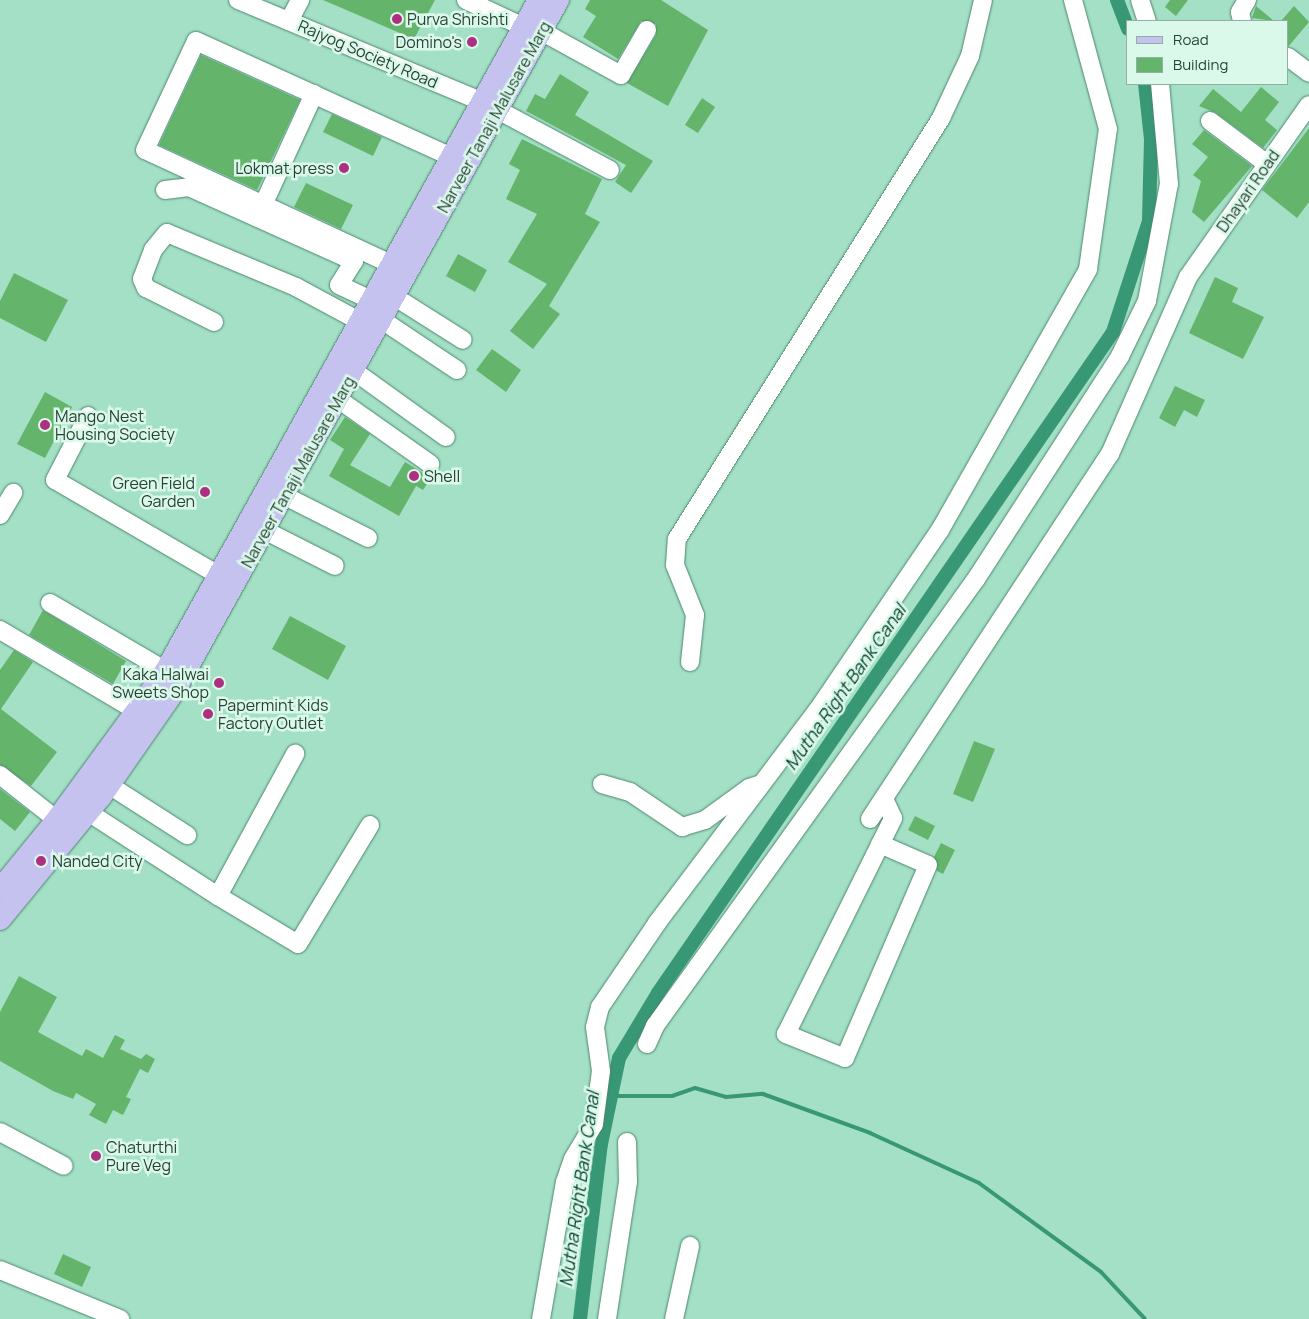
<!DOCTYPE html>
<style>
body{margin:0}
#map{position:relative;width:1309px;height:1319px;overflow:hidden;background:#a3e0c5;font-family:Manrope,sans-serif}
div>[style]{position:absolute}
.stream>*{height:4px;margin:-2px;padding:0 2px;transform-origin:2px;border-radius:2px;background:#389775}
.canal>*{height:14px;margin:-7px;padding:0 7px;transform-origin:7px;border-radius:7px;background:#389775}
.building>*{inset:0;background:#65b46c}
.roads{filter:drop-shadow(0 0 1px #4c866f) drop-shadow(0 0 1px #4c866f)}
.minor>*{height:18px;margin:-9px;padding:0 9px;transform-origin:9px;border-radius:9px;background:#fff}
.major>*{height:22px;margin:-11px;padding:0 11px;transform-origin:11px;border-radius:11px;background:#c5c2ef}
.dots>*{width:14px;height:14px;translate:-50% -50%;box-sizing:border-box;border:2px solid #dbf9eb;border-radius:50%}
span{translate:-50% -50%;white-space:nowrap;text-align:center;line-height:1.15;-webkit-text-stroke:5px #dbf9eb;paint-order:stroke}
.poi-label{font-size:16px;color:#284136}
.left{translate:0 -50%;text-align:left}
.right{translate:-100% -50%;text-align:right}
.street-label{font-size:16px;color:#284136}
.water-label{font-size:18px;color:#063f2d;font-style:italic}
.legend{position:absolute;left:1126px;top:20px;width:162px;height:65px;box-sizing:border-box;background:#dbf9eb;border:1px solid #93afa3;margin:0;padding:6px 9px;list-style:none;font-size:15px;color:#284136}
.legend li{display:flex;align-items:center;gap:10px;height:25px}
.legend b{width:25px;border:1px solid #93afa3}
</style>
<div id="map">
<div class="stream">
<i style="left:611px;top:1096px;width:61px"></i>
<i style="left:672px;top:1096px;width:24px;rotate:-19deg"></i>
<i style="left:695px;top:1088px;width:32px;rotate:16deg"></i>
<i style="left:726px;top:1097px;width:37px;rotate:-5deg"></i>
<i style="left:763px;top:1094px;width:114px;rotate:20deg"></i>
<i style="left:870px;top:1133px;width:120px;rotate:24.6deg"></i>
<i style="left:979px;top:1183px;width:151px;rotate:36.1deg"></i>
<i style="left:1101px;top:1272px;width:64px;rotate:46.9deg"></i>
</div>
<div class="canal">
<i style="left:1117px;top:0;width:31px;rotate:69deg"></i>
<i style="left:580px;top:1319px;width:176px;rotate:-83.2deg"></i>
<i style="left:601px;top:1144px;width:88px;rotate:-78.2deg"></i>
<i style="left:619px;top:1058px;width:76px;rotate:-59deg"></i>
<i style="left:658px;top:993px;width:802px;rotate:-55.46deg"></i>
<i style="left:1113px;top:332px;width:117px;rotate:-72deg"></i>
<i style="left:1149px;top:221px;width:82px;rotate:-88.6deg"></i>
<i style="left:1151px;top:139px;width:55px;rotate:-96.2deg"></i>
</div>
<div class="building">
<i style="clip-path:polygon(323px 0,435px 0,414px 39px)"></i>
<i style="clip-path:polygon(590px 0,661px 0,708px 30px,668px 106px,627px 83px,656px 35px,656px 24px,641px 21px,618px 59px,583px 37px,596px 16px,585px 9px)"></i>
<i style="clip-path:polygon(1170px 0,1188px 0,1176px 16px,1165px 7px)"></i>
<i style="clip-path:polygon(1256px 6px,1274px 21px,1252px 18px)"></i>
<i style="clip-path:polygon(1294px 6px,1309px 22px,1288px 47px,1288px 21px,1281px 21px)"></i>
<i style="clip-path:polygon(201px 55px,300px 100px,257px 190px,159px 145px)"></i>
<i style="clip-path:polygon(560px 74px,589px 92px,575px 115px,653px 161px,631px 193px,615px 182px,626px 165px,526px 111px,535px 94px,545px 99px)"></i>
<i style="clip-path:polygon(1261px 87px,1279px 102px,1265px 120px,1277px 130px,1263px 148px,1216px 113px,1199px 106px,1213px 89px,1241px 112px)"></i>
<i style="clip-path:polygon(702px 98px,715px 107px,698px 133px,685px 125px)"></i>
<i style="clip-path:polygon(332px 114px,382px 137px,373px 156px,323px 132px)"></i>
<i style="clip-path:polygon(1309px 128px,1309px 202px,1297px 218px,1262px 190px)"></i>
<i style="clip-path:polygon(1204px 130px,1252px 166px,1204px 222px,1192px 212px,1201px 181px,1193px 175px,1208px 157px,1192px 144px)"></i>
<i style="clip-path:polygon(522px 139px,602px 179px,585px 214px,600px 222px,549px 306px,560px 314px,533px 349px,510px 331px,547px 284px,508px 262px,537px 214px,506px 199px,520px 170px,509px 164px)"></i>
<i style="clip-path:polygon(306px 183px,353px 205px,341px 229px,294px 207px)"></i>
<i style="clip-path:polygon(458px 254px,487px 270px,475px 292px,446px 276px)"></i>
<i style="clip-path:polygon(14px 273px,68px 300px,46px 342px,0 318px,0 301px)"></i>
<i style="clip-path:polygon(1215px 277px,1238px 288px,1232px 302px,1264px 317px,1243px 359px,1189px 333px)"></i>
<i style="clip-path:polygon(492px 349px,521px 370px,506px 392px,476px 370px)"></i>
<i style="clip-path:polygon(1175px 386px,1205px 400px,1197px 417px,1184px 410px,1175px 427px,1159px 418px)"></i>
<i style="clip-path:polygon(45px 392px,72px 407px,45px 458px,17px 444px)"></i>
<i style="clip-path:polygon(345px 417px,370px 434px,350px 465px,390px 487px,405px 462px,431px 478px,423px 490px,416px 486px,399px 516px,329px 476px,344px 449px,330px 440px)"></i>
<i style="clip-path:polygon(43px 610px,126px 661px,113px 684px,29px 635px)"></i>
<i style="clip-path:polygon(290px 616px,346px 646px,328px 680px,272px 649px)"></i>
<i style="clip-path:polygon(14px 650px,33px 662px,1px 709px,57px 752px,31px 786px,0 765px,0 670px)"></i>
<i style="clip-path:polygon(974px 741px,995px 749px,973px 802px,953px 794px)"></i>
<i style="clip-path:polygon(0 789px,30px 812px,15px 831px,0 819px)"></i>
<i style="clip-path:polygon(915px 816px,935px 826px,928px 840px,908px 830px)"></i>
<i style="clip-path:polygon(941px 843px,955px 850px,943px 874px,937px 871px,934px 857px)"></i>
<i style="clip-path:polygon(19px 976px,57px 997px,38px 1032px,82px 1056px,86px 1049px,103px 1058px,115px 1035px,125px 1040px,120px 1049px,141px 1059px,146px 1054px,155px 1059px,148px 1073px,140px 1069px,126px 1097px,131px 1099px,123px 1115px,113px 1110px,106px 1124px,89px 1115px,96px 1104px,76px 1093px,73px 1099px,53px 1091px,0 1061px,0 1012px)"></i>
<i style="clip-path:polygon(63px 1254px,91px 1267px,82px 1287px,54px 1274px)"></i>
</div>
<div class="roads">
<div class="minor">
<i style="left:238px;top:0;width:265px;rotate:22.6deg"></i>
<i style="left:483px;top:102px;width:144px;rotate:28.2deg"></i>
<i style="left:466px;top:0;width:64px;rotate:25deg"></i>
<i style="left:1140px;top:0;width:22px;rotate:72deg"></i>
<i style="left:289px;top:21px;width:24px;rotate:-62deg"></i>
<i style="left:1242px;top:21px;width:9px;rotate:-103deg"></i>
<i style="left:1240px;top:12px;width:14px;rotate:-60deg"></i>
<i style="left:541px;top:31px;width:91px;rotate:28.8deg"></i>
<i style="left:621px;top:75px;width:52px;rotate:-60deg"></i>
<i style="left:1288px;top:57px;width:26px;rotate:37deg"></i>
<i style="left:1210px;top:121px;width:71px;rotate:37deg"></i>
<i style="left:165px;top:190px;width:24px;rotate:-7deg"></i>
<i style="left:189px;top:187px;width:181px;rotate:24.2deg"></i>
<i style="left:354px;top:261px;width:28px;rotate:122deg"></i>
<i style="left:339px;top:285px;width:38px;rotate:25deg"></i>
<i style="left:264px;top:203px;width:120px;rotate:-65.4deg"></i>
<i style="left:393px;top:265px;width:273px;rotate:-155.1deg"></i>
<i style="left:145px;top:150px;width:120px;rotate:-64.9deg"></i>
<i style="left:196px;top:41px;width:281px;rotate:24.4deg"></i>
<i style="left:395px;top:297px;width:80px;rotate:32.3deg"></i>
<i style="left:382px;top:320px;width:90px;rotate:33.7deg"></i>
<i style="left:214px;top:322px;width:76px;rotate:-153.4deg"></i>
<i style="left:146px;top:288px;width:10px;rotate:-114deg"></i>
<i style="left:142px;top:279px;width:31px;rotate:-69deg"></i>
<i style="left:153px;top:250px;width:22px;rotate:-51deg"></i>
<i style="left:167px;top:233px;width:140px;rotate:22.7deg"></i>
<i style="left:296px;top:287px;width:74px;rotate:28.3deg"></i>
<i style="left:354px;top:371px;width:113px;rotate:35.7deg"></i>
<i style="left:338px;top:399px;width:113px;rotate:35.2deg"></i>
<i style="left:88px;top:416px;width:72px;rotate:117.3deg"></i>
<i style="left:55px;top:480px;width:191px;rotate:30.2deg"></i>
<i style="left:285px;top:496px;width:93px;rotate:26.8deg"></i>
<i style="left:0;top:515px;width:26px;rotate:-59deg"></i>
<i style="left:266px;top:531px;width:77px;rotate:26.9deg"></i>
<i style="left:50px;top:603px;width:134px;rotate:30.4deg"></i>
<i style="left:0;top:630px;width:159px;rotate:30.6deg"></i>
<i style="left:690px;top:662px;width:47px;rotate:-83.9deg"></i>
<i style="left:695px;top:615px;width:54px;rotate:-111.8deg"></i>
<i style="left:675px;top:565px;width:26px;rotate:-86deg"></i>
<i style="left:677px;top:539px;width:497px;rotate:-57.9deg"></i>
<i style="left:941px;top:118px;width:68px;rotate:-64.9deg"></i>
<i style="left:970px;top:56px;width:57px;rotate:-76.9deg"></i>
<i style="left:0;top:775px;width:73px;rotate:38.3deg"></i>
<i style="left:602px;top:784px;width:29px;rotate:16deg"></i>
<i style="left:630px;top:792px;width:63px;rotate:33.9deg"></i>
<i style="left:682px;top:827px;width:24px;rotate:-17deg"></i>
<i style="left:705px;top:820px;width:54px;rotate:-36deg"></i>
<i style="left:749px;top:788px;width:13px;rotate:-18deg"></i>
<i style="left:109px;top:785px;width:93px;rotate:32.7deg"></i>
<i style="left:88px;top:812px;width:155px;rotate:32.9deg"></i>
<i style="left:218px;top:896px;width:162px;rotate:-61.5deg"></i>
<i style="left:870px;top:819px;width:437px;rotate:-56.7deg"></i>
<i style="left:1110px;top:454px;width:193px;rotate:-66.2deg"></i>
<i style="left:1188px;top:277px;width:210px;rotate:-54.9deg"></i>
<i style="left:880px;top:844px;width:52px;rotate:23.6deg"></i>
<i style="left:928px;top:865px;width:210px;rotate:113.3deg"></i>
<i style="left:845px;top:1058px;width:64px;rotate:-157.9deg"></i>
<i style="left:786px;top:1034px;width:241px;rotate:-63.6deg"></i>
<i style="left:893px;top:818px;width:21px;rotate:-115deg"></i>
<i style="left:218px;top:896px;width:93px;rotate:31deg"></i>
<i style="left:298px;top:944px;width:139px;rotate:-58.8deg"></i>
<i style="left:647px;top:1044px;width:20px;rotate:-66deg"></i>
<i style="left:655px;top:1026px;width:550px;rotate:-54.32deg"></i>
<i style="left:976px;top:579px;width:265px;rotate:-57.1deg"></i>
<i style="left:1120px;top:356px;width:61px;rotate:-63.9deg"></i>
<i style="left:1147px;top:301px;width:119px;rotate:-79.4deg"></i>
<i style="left:1169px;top:184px;width:100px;rotate:-95.1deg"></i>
<i style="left:0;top:1132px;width:72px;rotate:28deg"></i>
<i style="left:0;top:1270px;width:130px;rotate:22.2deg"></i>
<i style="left:541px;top:1319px;width:139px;rotate:-80.1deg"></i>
<i style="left:565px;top:1182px;width:24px;rotate:-71deg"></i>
<i style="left:573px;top:1159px;width:41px;rotate:-59deg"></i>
<i style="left:594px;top:1124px;width:53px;rotate:-82.5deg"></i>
<i style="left:601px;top:1071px;width:44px;rotate:-97.8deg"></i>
<i style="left:595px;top:1027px;width:21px;rotate:-76deg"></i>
<i style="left:600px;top:1007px;width:102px;rotate:-55.8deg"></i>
<i style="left:657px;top:923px;width:266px;rotate:-53deg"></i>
<i style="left:817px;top:711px;width:219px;rotate:-55.8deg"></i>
<i style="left:940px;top:530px;width:300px;rotate:-60.4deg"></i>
<i style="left:1088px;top:269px;width:141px;rotate:-81.9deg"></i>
<i style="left:1108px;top:129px;width:134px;rotate:-105.2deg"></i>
<i style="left:607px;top:1319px;width:139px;rotate:-81.3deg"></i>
<i style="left:628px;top:1182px;width:40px;rotate:-91.4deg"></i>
<i style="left:674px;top:1319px;width:75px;rotate:-77.6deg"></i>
</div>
<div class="major">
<i style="left:0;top:890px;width:90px;rotate:-50.8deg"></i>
<i style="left:57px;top:820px;width:185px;rotate:-53.8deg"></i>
<i style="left:166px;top:671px;width:768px;rotate:-60.93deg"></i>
<i style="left:0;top:919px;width:159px;rotate:-50.6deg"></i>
<i style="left:101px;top:796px;width:128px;rotate:-55.2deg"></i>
<i style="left:174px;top:691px;width:791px;rotate:-60.94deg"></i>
</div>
</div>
<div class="dots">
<i style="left:397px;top:19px;background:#ad2f7f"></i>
<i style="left:472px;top:42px;background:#ad2f7f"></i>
<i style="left:344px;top:168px;background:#ad2f7f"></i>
<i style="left:45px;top:425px;background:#ad2f7f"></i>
<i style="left:414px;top:476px;background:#ad2f7f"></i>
<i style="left:205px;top:492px;background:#ad2f7f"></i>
<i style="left:219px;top:683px;background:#ad2f7f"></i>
<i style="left:208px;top:714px;background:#ad2f7f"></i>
<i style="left:41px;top:861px;background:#ad2f7f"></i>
<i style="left:96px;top:1156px;background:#ad2f7f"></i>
</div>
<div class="poi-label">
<span class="left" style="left:407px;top:19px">Purva Shrishti</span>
<span class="right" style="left:462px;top:42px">Domino's</span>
<span class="right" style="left:334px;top:168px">Lokmat press</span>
<span class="left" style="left:55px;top:425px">Mango Nest<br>Housing Society</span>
<span class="left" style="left:424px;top:476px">Shell</span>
<span class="right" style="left:195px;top:492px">Green Field<br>Garden</span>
<span class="right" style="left:209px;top:683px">Kaka Halwai<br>Sweets Shop</span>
<span class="left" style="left:218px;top:714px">Papermint Kids<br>Factory Outlet</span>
<span class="left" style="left:52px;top:861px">Nanded City</span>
<span class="left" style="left:106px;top:1156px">Chaturthi<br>Pure Veg</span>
</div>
<div class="street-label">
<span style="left:368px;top:54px;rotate:23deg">Rajyog Society Road</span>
<span style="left:494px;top:117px;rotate:-61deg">Narveer Tanaji Malusare Marg</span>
<span style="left:1248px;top:191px;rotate:-55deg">Dhayari Road</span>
<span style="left:298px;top:472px;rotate:-61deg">Narveer Tanaji Malusare Marg</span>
</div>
<div class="water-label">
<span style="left:845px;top:687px;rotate:-55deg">Mutha Right Bank Canal</span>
<span style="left:579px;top:1189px;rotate:-82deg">Mutha Right Bank Canal</span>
</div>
<ul class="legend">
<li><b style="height:6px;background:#c5c2ef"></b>Road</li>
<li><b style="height:14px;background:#65b46c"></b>Building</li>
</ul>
</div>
